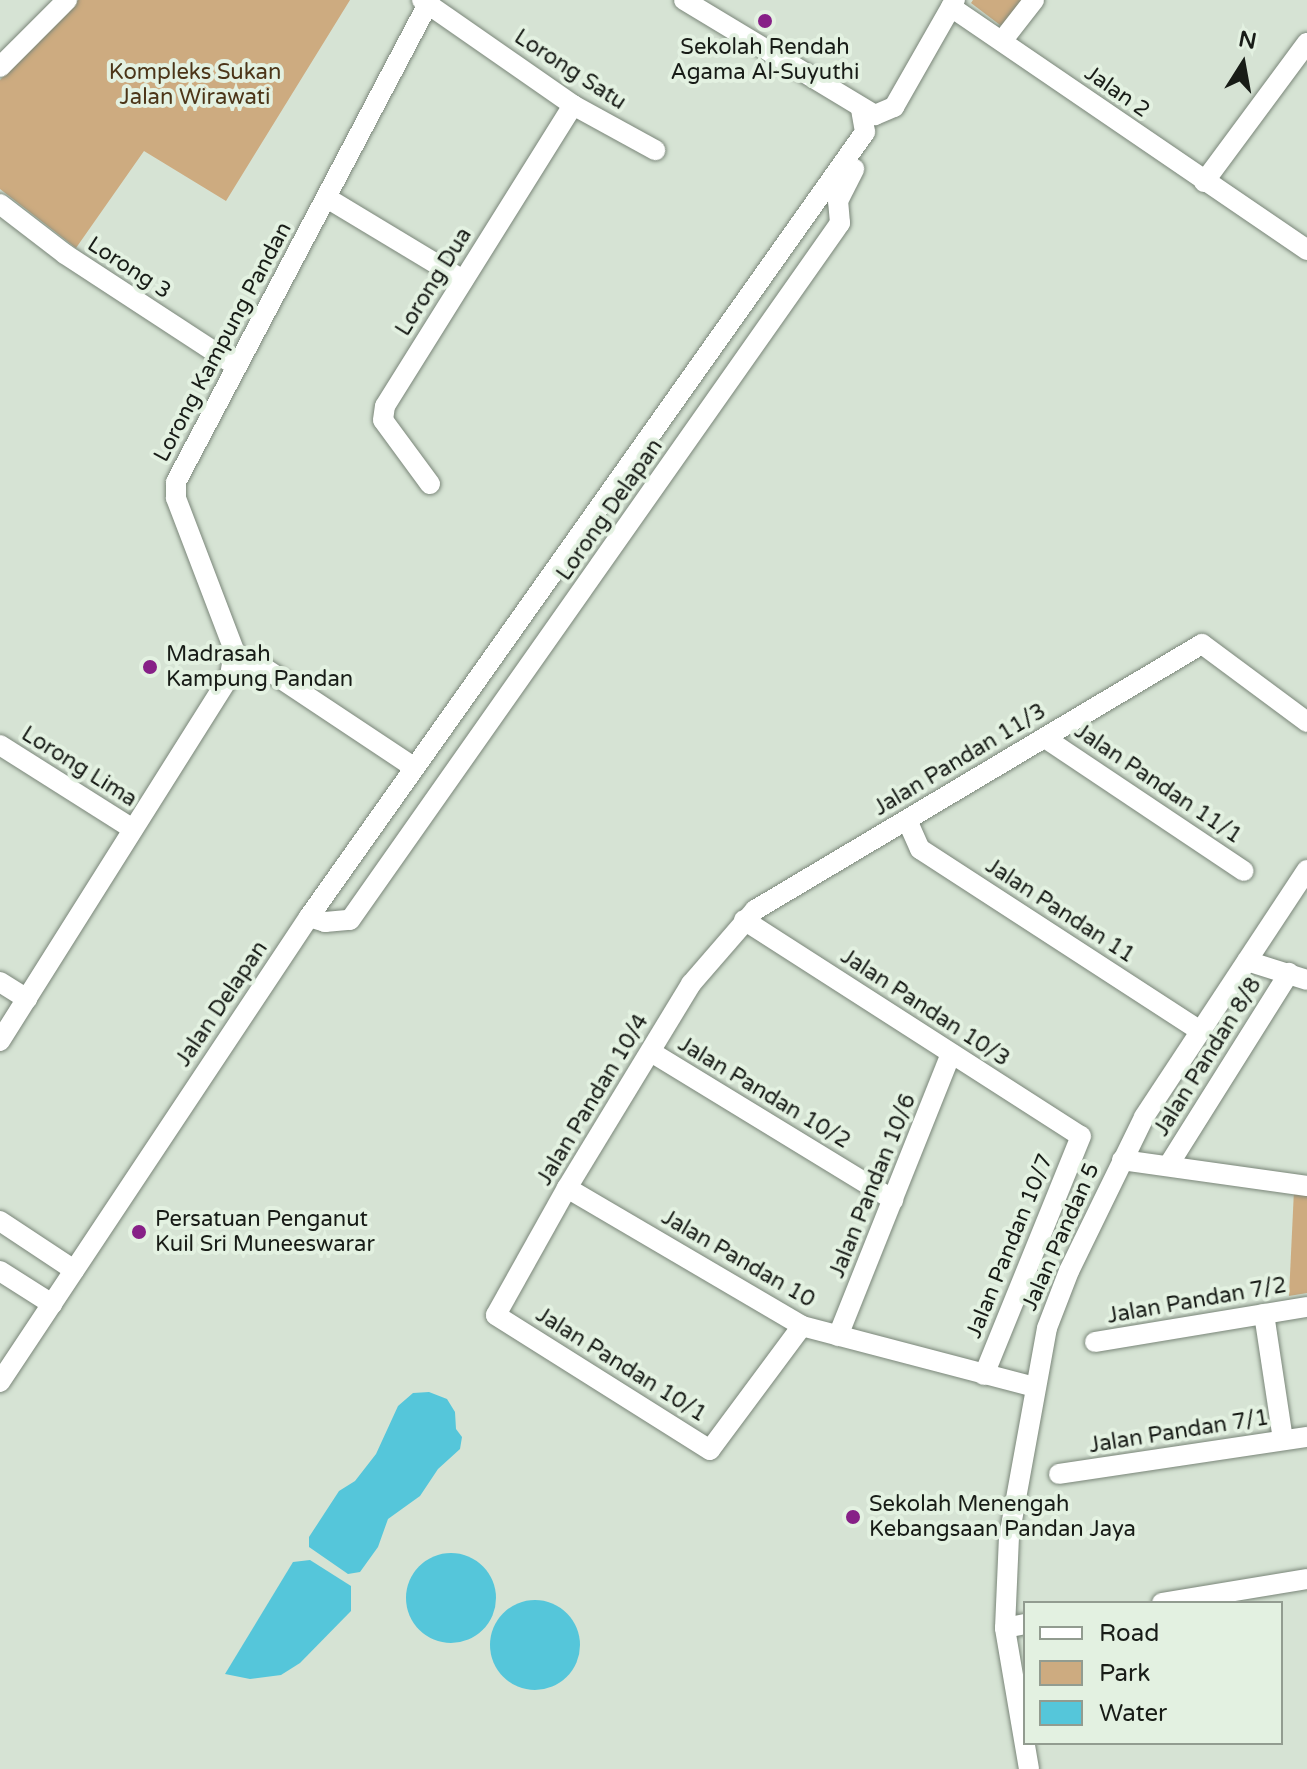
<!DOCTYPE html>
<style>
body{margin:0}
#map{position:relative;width:1307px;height:1769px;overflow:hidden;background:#d6e3d4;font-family:"Varela Round",sans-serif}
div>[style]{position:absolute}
.green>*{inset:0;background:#cdab80}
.water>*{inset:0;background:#55c6da}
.round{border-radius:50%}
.roads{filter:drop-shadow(0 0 2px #7a8679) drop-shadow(0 0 2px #7a8679)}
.minor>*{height:20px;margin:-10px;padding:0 10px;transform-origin:10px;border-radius:10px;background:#fff}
.dots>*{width:22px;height:22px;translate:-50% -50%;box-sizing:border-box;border:4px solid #e3f1e1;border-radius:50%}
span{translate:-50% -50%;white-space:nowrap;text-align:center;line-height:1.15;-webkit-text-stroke:8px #e3f1e1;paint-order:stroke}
.poi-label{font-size:22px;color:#181c17}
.left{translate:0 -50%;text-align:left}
.street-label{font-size:22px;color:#181c17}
.park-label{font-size:22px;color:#4c3518}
.legend{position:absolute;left:1023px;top:1601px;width:260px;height:144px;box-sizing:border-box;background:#e3f1e1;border:2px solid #929c90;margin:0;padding:10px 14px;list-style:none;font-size:24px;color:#181c17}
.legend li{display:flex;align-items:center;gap:16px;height:40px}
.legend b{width:40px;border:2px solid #929c90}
.north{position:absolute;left:1203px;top:24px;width:80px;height:80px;-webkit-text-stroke:6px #e3f1e1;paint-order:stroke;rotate:11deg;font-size:22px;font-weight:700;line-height:32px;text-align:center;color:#181c17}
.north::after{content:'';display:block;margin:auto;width:28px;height:36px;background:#181c17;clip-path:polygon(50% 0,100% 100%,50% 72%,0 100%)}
</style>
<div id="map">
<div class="green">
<i style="clip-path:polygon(78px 0,350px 0,226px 201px,144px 151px,76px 248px,0 189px,0 80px)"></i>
<i style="clip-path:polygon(973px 0,1025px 0,1004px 28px,971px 3px)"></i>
<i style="clip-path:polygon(1294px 1190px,1307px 1192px,1307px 1293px,1289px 1296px)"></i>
</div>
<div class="water">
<i style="clip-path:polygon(429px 1392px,447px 1399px,455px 1412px,456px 1429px,462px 1437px,460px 1449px,438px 1469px,420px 1496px,388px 1519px,378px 1547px,360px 1572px,348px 1574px,309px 1547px,309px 1537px,339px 1491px,355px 1481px,376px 1454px,398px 1406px,413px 1393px)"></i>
<i class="round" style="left:406px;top:1553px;width:90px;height:90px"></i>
<i style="clip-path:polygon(310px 1560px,351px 1586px,351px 1611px,300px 1663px,281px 1675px,250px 1679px,225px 1674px,293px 1562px)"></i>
<i class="round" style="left:490px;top:1600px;width:90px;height:90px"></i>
</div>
<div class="roads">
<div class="minor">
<i style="left:422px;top:0;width:184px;rotate:34.8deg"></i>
<i style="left:573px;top:105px;width:94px;rotate:28.8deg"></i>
<i style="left:684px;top:0;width:223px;rotate:31.1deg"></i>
<i style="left:875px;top:115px;width:21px;rotate:-23deg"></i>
<i style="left:894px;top:107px;width:123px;rotate:-60.3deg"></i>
<i style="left:951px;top:7px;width:431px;rotate:34.3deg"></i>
<i style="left:1002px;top:41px;width:52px;rotate:-52deg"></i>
<i style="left:0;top:67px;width:95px;rotate:-45deg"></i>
<i style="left:1204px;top:182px;width:173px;rotate:-53.5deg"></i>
<i style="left:327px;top:198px;width:159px;rotate:31.1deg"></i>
<i style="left:0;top:204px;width:82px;rotate:37.6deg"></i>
<i style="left:65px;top:254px;width:204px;rotate:33.2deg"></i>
<i style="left:430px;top:484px;width:79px;rotate:-126.3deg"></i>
<i style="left:383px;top:420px;width:14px;rotate:-82deg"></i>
<i style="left:385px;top:406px;width:355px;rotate:-58deg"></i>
<i style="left:235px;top:660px;width:19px;rotate:3deg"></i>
<i style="left:254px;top:661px;width:193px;rotate:33.6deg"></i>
<i style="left:1045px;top:738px;width:239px;rotate:33.8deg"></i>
<i style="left:0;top:745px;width:157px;rotate:32.3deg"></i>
<i style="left:907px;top:820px;width:32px;rotate:66deg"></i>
<i style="left:920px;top:849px;width:334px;rotate:33deg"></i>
<i style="left:309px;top:917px;width:17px;rotate:17deg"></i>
<i style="left:325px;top:922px;width:25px;rotate:-5deg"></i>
<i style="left:350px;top:920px;width:852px;rotate:-54.89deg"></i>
<i style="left:840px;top:223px;width:22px;rotate:-95deg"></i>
<i style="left:838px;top:201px;width:36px;rotate:-63deg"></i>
<i style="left:744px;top:920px;width:400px;rotate:32.7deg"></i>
<i style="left:1081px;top:1136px;width:258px;rotate:112.1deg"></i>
<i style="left:1247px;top:961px;width:63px;rotate:17.6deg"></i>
<i style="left:0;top:982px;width:32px;rotate:32deg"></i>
<i style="left:0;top:1041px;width:431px;rotate:-57.8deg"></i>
<i style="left:230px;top:676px;width:26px;rotate:-81deg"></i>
<i style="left:234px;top:650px;width:163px;rotate:-110.9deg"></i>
<i style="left:176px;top:498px;width:16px;rotate:-90deg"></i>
<i style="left:176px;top:482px;width:545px;rotate:-62.21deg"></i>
<i style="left:651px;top:1052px;width:284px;rotate:31.4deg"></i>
<i style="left:1122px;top:1160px;width:187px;rotate:8deg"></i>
<i style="left:1168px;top:1166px;width:228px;rotate:-57.9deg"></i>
<i style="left:567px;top:1188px;width:273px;rotate:30.4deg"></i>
<i style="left:802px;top:1326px;width:240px;rotate:14.7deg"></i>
<i style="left:0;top:1221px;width:89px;rotate:33.5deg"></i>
<i style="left:0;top:1271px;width:62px;rotate:32.4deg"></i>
<i style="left:1264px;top:1314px;width:127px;rotate:81.4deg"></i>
<i style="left:802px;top:1326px;width:154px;rotate:126.6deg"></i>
<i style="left:710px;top:1450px;width:253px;rotate:-147.8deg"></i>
<i style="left:496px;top:1315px;width:145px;rotate:-60.8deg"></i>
<i style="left:567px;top:1188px;width:239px;rotate:-58.7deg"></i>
<i style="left:691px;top:984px;width:98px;rotate:-49.1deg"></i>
<i style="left:755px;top:910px;width:520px;rotate:-30.76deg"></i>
<i style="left:1202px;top:644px;width:131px;rotate:36.6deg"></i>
<i style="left:838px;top:1336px;width:304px;rotate:-68.2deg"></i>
<i style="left:1095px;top:1342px;width:215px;rotate:-9.4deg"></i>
<i style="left:0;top:1382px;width:558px;rotate:-56.4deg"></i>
<i style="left:309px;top:917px;width:962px;rotate:-54.69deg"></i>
<i style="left:865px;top:132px;width:22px;rotate:-100deg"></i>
<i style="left:1059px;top:1474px;width:251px;rotate:-8.5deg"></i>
<i style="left:1162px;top:1603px;width:147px;rotate:-9.4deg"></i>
<i style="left:1005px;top:1628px;width:20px;rotate:-11deg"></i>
<i style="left:1029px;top:1769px;width:143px;rotate:-99.7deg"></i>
<i style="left:1005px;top:1628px;width:91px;rotate:-87.5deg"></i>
<i style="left:1009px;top:1537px;width:212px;rotate:-79.7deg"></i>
<i style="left:1047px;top:1328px;width:61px;rotate:-68.9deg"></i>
<i style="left:1069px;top:1271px;width:171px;rotate:-64deg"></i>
<i style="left:1144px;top:1117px;width:296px;rotate:-56.6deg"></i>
</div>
</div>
<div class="dots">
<i style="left:765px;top:21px;background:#872087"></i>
<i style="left:150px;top:667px;background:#872087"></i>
<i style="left:139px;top:1232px;background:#872087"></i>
<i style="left:853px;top:1517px;background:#872087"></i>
</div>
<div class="poi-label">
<span style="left:765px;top:60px">Sekolah Rendah<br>Agama Al-Suyuthi</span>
<span class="left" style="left:166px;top:667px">Madrasah<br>Kampung Pandan</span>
<span class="left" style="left:155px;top:1232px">Persatuan Penganut<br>Kuil Sri Muneeswarar</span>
<span class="left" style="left:869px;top:1517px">Sekolah Menengah<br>Kebangsaan Pandan Jaya</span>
</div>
<div class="street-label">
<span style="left:570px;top:70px;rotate:33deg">Lorong Satu</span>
<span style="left:1117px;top:92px;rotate:35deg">Jalan 2</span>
<span style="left:129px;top:268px;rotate:33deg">Lorong 3</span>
<span style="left:434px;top:282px;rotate:-58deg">Lorong Dua</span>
<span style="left:223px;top:342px;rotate:-62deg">Lorong Kampung Pandan</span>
<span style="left:610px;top:510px;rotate:-55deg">Lorong Delapan</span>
<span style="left:960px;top:760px;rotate:-31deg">Jalan Pandan 11/3</span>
<span style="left:79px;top:767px;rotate:32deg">Lorong Lima</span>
<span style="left:1158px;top:784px;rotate:34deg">Jalan Pandan 11/1</span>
<span style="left:1060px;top:911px;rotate:33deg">Jalan Pandan 11</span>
<span style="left:222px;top:1004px;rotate:-56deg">Jalan Delapan</span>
<span style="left:925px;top:1008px;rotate:33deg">Jalan Pandan 10/3</span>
<span style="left:1208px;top:1057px;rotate:-58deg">Jalan Pandan 8/8</span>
<span style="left:764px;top:1093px;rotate:31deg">Jalan Pandan 10/2</span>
<span style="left:593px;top:1100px;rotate:-59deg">Jalan Pandan 10/4</span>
<span style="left:873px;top:1186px;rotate:-68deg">Jalan Pandan 10/6</span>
<span style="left:1061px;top:1237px;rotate:-66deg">Jalan Pandan 5</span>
<span style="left:1010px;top:1246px;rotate:-68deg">Jalan Pandan 10/7</span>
<span style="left:738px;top:1259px;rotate:30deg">Jalan Pandan 10</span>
<span style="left:1197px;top:1301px;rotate:-10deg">Jalan Pandan 7/2</span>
<span style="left:621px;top:1365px;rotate:32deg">Jalan Pandan 10/1</span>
<span style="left:1179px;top:1432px;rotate:-9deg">Jalan Pandan 7/1</span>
</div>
<div class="park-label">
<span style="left:195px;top:85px">Kompleks Sukan<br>Jalan Wirawati</span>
</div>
<ul class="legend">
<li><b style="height:10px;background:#fff"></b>Road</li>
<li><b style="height:22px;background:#cdab80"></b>Park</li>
<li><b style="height:22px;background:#55c6da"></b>Water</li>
</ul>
<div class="north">N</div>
</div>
